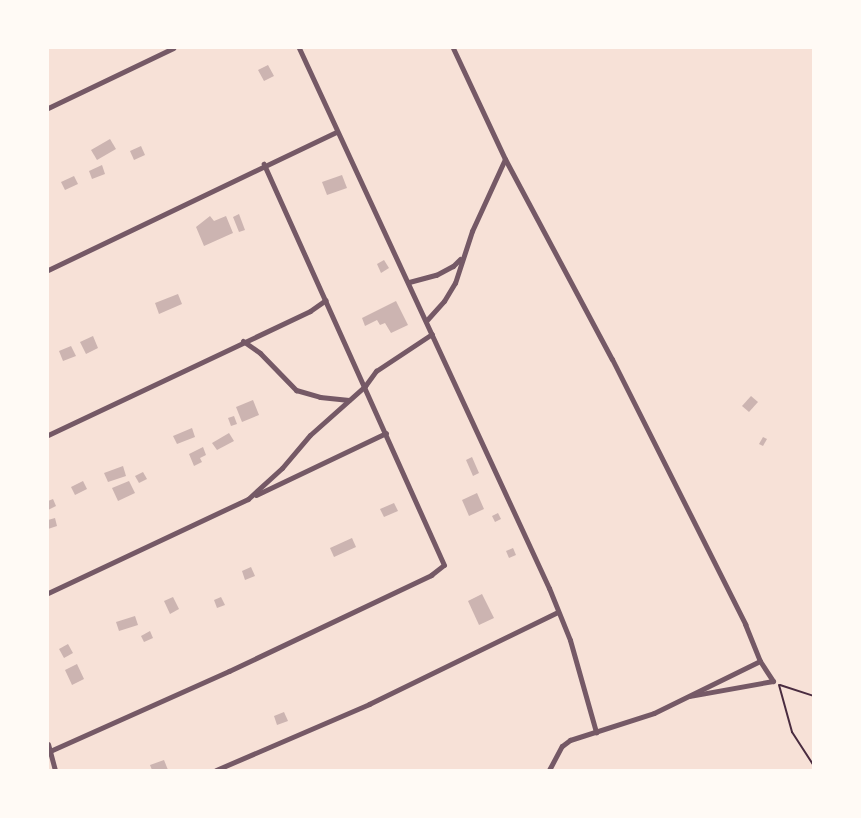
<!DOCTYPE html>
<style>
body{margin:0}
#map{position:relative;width:861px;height:818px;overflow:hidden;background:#f7e1d7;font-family:"Space Grotesk",sans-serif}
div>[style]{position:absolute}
.building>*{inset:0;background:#ccb4b1}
.path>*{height:2px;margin:-1px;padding:0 1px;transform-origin:1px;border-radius:1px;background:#4a2c40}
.minor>*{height:5px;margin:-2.5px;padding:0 2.5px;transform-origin:2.5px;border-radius:2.5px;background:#755966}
span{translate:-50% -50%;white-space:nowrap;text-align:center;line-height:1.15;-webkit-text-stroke:4px #fffaf5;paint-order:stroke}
.frame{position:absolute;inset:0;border:49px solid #fffaf5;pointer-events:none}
</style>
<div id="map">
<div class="building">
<i style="clip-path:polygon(268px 65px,274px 76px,264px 81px,258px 70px)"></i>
<i style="clip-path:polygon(110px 139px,116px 149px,97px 160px,91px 150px)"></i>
<i style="clip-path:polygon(141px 146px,145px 155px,134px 160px,130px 151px)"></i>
<i style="clip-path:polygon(102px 165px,105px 174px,92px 179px,89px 171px)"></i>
<i style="clip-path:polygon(342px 175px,347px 188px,327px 195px,322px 182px)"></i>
<i style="clip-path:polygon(74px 176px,78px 184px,65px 190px,61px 182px)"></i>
<i style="clip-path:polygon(239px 214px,245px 230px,239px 232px,233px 217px)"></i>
<i style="clip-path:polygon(210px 216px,214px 221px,226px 216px,233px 233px,204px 246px,196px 227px)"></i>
<i style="clip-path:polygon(384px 260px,389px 268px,381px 273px,377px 264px)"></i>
<i style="clip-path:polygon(178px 294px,182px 304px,159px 314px,155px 303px)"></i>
<i style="clip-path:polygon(396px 301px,408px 325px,391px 333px,385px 323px,380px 325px,377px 320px,365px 326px,362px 318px)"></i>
<i style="clip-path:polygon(93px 336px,98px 348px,86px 354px,80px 342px)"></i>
<i style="clip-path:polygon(71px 346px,76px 356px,63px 361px,59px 351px)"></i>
<i style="clip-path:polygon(751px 396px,758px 402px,749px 412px,742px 406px)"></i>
<i style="clip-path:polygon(253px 400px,259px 415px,242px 422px,236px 407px)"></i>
<i style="clip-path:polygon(234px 416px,237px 424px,231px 426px,228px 418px)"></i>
<i style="clip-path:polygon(192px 428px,195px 437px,177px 444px,173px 436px)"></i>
<i style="clip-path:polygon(229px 433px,234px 441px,217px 450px,212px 443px)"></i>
<i style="clip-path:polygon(763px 437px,767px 439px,763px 446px,759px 444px)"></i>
<i style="clip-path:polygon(203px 447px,206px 455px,200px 458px,202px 462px,194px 466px,189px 454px)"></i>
<i style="clip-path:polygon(472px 457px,479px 473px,473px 476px,466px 460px)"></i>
<i style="clip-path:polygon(123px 466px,126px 476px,108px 482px,104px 473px)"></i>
<i style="clip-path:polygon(143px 472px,147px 479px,139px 483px,135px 476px)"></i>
<i style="clip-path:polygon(83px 481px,87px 489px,75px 495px,71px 487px)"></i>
<i style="clip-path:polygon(129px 481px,135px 493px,118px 501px,112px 488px)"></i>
<i style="clip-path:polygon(477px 493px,484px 509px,469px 516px,462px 500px)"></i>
<i style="clip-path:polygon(53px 499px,56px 506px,48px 510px,48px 501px)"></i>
<i style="clip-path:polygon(394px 503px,398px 511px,384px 517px,380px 509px)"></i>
<i style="clip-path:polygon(498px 513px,501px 519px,495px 522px,492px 516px)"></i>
<i style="clip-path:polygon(55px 518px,57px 526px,48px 529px,48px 520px)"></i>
<i style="clip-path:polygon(352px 538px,356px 547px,334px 557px,330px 548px)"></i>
<i style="clip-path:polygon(513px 548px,516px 555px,509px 558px,506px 551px)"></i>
<i style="clip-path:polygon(251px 567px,255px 576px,245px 580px,242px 571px)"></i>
<i style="clip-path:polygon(482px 594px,494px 618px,479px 625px,468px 601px)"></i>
<i style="clip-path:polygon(173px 597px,179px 609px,170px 614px,164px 601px)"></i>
<i style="clip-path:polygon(221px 597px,225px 605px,217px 608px,214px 600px)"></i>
<i style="clip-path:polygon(135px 616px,138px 625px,119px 631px,116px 622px)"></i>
<i style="clip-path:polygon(150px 631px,153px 638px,144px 642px,141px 636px)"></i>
<i style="clip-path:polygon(68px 644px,73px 653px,64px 658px,59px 649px)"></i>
<i style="clip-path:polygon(77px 664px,84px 679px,72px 685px,65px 670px)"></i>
<i style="clip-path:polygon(284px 712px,288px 721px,277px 725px,274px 716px)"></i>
<i style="clip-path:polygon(164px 760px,168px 770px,152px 770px,150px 765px)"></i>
</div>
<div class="path">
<i style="left:779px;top:685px;width:49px;rotate:74.5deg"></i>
<i style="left:792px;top:732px;width:40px;rotate:57.1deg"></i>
<i style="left:780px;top:685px;width:36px;rotate:18deg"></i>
</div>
<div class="minor">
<i style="left:299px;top:48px;width:595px;rotate:65.16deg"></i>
<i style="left:549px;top:588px;width:56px;rotate:68deg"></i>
<i style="left:570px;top:640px;width:96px;rotate:74.2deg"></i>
<i style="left:453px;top:48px;width:123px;rotate:64.9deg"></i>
<i style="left:505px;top:159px;width:227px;rotate:61.9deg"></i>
<i style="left:612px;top:359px;width:297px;rotate:63.3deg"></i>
<i style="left:745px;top:624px;width:40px;rotate:68deg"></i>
<i style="left:760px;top:661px;width:24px;rotate:57deg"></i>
<i style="left:773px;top:681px;width:84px;rotate:169.8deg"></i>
<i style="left:48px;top:108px;width:139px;rotate:-25.6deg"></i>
<i style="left:48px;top:270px;width:319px;rotate:-25.6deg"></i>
<i style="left:409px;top:282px;width:28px;rotate:-15deg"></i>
<i style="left:436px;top:275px;width:19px;rotate:-28deg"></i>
<i style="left:453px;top:266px;width:10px;rotate:-45deg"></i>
<i style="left:426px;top:321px;width:27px;rotate:-48deg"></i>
<i style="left:444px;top:301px;width:21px;rotate:-59deg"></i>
<i style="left:455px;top:283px;width:55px;rotate:-71.9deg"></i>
<i style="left:472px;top:231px;width:79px;rotate:-65.4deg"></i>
<i style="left:243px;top:341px;width:21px;rotate:35deg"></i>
<i style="left:260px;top:353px;width:52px;rotate:45.8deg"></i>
<i style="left:296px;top:390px;width:25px;rotate:16deg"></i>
<i style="left:320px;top:397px;width:29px;rotate:6deg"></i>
<i style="left:48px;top:435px;width:290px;rotate:-25.3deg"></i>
<i style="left:310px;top:311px;width:19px;rotate:-35deg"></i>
<i style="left:256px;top:495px;width:144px;rotate:-25.5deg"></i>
<i style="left:48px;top:593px;width:221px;rotate:-25.2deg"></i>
<i style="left:248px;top:499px;width:46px;rotate:-42.4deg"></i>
<i style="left:282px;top:468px;width:43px;rotate:-49.7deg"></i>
<i style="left:310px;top:435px;width:74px;rotate:-41.7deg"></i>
<i style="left:365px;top:386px;width:19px;rotate:-54deg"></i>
<i style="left:376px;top:371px;width:67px;rotate:-33.5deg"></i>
<i style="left:48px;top:744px;width:27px;rotate:75deg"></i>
<i style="left:50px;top:751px;width:196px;rotate:-24.1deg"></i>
<i style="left:229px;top:671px;width:224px;rotate:-25.4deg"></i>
<i style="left:431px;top:575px;width:16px;rotate:-38deg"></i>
<i style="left:444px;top:565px;width:440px;rotate:-114.2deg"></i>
<i style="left:216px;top:770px;width:167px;rotate:-23.3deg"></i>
<i style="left:369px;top:704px;width:210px;rotate:-26deg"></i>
<i style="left:549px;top:770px;width:27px;rotate:-62deg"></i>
<i style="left:562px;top:746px;width:10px;rotate:-37deg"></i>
<i style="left:570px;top:740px;width:88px;rotate:-17.8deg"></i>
<i style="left:654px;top:713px;width:118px;rotate:-26.1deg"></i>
</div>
<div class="frame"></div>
</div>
